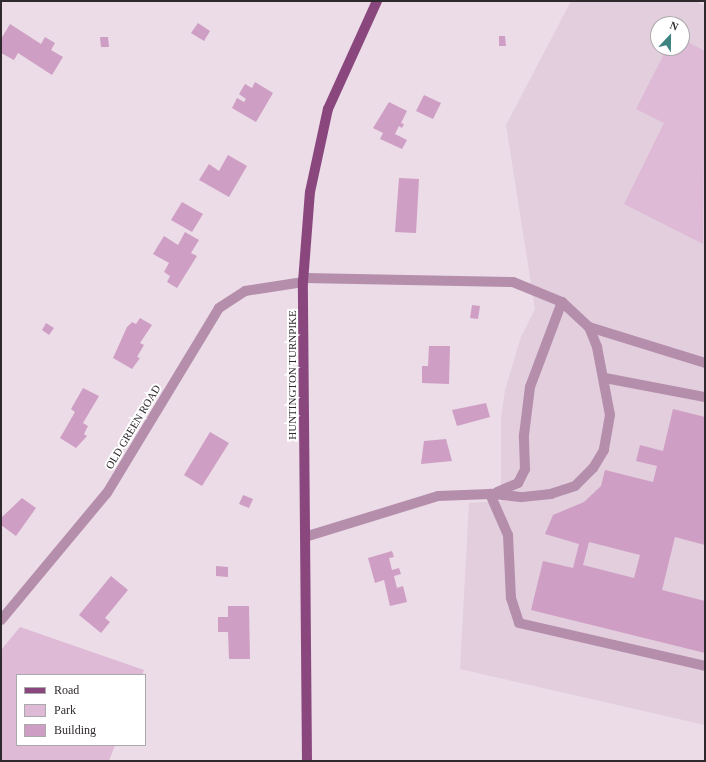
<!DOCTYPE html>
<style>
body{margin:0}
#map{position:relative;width:706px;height:762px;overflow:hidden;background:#ebdce7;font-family:Georgia,serif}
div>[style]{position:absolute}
.built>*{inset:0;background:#e2cedd}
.green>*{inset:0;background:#debad6}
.building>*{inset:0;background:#cf9ec4}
.minor>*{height:10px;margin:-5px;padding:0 5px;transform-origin:5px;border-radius:5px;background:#b58eac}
.major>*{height:10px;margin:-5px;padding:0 5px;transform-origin:5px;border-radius:5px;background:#8a477e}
span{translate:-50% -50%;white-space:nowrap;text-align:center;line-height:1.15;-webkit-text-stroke:4px #fff;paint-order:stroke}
.street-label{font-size:11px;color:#2e292d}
.frame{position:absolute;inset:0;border:2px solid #2e292d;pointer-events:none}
.legend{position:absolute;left:16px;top:674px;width:130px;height:72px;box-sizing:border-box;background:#fff;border:1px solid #aba9ab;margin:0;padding:5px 7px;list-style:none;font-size:12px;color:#2e292d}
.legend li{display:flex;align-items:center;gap:8px;height:20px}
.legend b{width:20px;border:1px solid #aba9ab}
.north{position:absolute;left:650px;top:16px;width:40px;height:40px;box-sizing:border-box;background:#fff;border:1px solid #aba9ab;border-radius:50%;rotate:22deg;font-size:11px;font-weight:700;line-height:16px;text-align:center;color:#2e292d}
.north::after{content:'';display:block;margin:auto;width:14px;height:18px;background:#3d8480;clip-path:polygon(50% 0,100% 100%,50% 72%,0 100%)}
</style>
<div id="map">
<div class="built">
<i style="clip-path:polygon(evenodd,571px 1px,695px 1px,705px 6px,705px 725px,460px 669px,469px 503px,501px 501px,501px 419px,505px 390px,521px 337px,535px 309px,506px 125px,571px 1px,658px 24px,682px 24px,682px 48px,658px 48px,658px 24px)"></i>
</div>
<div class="green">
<i style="clip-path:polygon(682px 39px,705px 51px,703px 244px,624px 204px,664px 123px,636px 109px,667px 48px,682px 48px)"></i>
<i style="clip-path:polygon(20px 627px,144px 670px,142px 675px,17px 675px,17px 745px,115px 745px,109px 761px,1px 761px,1px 650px)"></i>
</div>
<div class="building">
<i style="clip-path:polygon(198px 23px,210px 31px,204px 41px,191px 33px)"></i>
<i style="clip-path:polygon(10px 24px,41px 44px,45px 37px,55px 43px,51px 50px,63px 57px,52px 75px,18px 53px,14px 60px,1px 53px,1px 39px)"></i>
<i style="clip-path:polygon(499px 36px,505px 36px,506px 46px,499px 46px)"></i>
<i style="clip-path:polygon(100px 37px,108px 37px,109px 47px,101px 47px)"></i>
<i style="clip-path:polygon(255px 82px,273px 93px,256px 122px,232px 108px,237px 98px,244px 102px,246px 99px,239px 94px,245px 84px,252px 88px)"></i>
<i style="clip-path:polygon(424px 95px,441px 103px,433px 119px,416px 111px)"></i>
<i style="clip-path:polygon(389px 102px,407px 111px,401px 123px,404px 124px,402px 128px,399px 126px,395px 134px,407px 140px,402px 149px,380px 139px,383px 133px,373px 128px)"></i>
<i style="clip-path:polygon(228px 155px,247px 166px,229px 197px,199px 180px,209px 164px,219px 171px)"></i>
<i style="clip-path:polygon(399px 178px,419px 179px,416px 233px,395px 232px)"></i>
<i style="clip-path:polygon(182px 202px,203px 214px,192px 232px,171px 220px)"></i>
<i style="clip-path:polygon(185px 232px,199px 240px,191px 253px,197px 256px,177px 288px,167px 282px,170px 276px,164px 272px,169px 263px,153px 254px,164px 236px,178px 245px)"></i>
<i style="clip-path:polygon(472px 305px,480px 306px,478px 319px,470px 318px)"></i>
<i style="clip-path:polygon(140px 318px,152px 325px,140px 343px,144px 345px,137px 357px,140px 358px,132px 369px,113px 358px,127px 327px,132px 322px,136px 324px)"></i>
<i style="clip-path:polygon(46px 323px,54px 328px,49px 335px,42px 330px)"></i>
<i style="clip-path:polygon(429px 346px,450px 346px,449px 384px,422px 383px,422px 366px,428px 366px)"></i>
<i style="clip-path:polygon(83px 388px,99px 396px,83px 423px,88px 426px,84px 434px,87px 436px,76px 448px,60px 438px,75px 412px,71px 409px)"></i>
<i style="clip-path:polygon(486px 403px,490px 417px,457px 426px,452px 410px)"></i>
<i style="clip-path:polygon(evenodd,673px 409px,705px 417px,705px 545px,675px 537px,662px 590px,705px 601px,705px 653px,531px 610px,543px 561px,573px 568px,579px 544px,545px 534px,553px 515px,584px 502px,601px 486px,605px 470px,653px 482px,657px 466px,636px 461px,640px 445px,663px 451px,673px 409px,589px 542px,640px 555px,634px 578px,583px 565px,589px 542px)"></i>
<i style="clip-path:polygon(210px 432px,229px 443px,202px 486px,184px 475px)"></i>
<i style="clip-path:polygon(446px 439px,452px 461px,421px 464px,424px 441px)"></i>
<i style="clip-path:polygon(243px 495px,253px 499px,249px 508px,239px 504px)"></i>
<i style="clip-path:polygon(22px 498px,36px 508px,16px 536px,1px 525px,1px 518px)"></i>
<i style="clip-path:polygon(392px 551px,394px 557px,389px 558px,392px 570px,399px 568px,401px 574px,394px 576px,397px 588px,403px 586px,407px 602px,390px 606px,384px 580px,375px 583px,368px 558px)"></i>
<i style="clip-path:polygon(216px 566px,228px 567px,228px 577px,216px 576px)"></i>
<i style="clip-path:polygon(111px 576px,128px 590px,105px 618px,110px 622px,101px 633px,79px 615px)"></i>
<i style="clip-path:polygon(228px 606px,249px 606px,250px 659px,229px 659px,228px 632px,218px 632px,218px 617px,228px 617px)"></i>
</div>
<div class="minor">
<i style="left:304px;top:278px;width:209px;rotate:1.1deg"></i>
<i style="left:513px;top:282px;width:53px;rotate:22.2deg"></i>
<i style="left:562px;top:302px;width:37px;rotate:43deg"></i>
<i style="left:589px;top:327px;width:22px;rotate:68deg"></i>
<i style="left:597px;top:347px;width:69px;rotate:79.2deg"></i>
<i style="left:610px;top:415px;width:36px;rotate:100deg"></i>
<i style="left:604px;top:450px;width:21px;rotate:121deg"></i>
<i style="left:593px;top:468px;width:25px;rotate:135deg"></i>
<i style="left:575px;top:486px;width:25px;rotate:162deg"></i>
<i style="left:551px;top:494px;width:30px;rotate:174deg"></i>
<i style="left:521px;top:497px;width:31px;rotate:-174deg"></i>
<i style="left:490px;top:494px;width:52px;rotate:177.8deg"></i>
<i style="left:438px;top:496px;width:139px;rotate:162.9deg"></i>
<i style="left:589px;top:327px;width:121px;rotate:17.2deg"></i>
<i style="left:605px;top:378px;width:102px;rotate:10.8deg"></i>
<i style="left:497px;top:492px;width:23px;rotate:-23deg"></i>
<i style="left:518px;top:483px;width:16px;rotate:-63deg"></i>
<i style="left:525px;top:469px;width:34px;rotate:-92deg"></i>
<i style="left:524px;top:435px;width:48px;rotate:-82.9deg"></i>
<i style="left:530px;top:387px;width:91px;rotate:-69.4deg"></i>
<i style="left:490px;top:494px;width:45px;rotate:66.3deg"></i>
<i style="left:508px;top:535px;width:63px;rotate:87.3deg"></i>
<i style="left:511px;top:598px;width:26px;rotate:72deg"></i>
<i style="left:519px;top:623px;width:191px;rotate:13deg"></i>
<i style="left:1px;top:620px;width:165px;rotate:-50.2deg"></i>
<i style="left:107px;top:493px;width:216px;rotate:-58.8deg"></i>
<i style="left:219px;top:308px;width:31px;rotate:-33deg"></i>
<i style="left:245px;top:291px;width:59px;rotate:-8.8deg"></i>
</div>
<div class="major">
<i style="left:307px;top:761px;width:479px;rotate:-90.5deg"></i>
<i style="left:303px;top:282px;width:90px;rotate:-85.6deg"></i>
<i style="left:310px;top:192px;width:85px;rotate:-77.8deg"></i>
<i style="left:328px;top:109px;width:119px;rotate:-65.6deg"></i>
</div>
<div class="street-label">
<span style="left:292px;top:375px;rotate:-90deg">HUNTINGTON TURNPIKE</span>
<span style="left:133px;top:427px;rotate:-59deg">OLD GREEN ROAD</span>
</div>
<div class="frame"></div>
<ul class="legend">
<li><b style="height:5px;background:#8a477e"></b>Road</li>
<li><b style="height:11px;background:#debad6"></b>Park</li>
<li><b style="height:11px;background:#cf9ec4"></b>Building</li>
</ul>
<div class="north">N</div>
</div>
